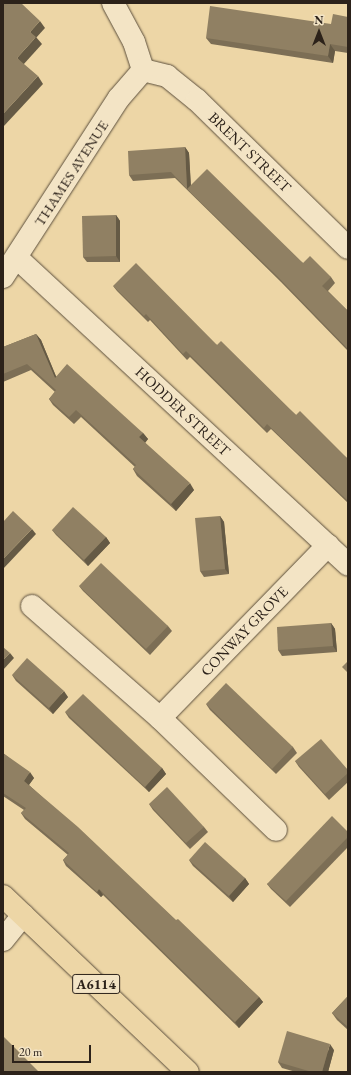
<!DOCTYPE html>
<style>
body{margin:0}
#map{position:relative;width:351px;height:1075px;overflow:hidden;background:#edd6a6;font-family:"EB Garamond",serif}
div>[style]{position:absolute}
.roads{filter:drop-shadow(0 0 1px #5c4f3d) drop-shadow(0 0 1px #5c4f3d)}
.minor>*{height:22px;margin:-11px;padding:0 11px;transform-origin:11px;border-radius:11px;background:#f3e4c5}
.highway>*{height:22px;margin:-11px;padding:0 11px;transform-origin:11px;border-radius:11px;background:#edd6a6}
.wall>*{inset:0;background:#7c6e55}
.shaded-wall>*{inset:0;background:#655a45}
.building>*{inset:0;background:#908063}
span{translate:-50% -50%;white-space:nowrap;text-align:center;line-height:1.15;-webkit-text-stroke:4px #f3e4c5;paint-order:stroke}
.shield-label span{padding:1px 3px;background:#f3e4c5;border:1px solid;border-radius:3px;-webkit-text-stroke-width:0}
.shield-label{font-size:14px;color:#2c221a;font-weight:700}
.street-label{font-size:15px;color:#2c221a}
.frame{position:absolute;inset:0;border:4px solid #2c221a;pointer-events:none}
.north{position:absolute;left:299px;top:12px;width:40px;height:40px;-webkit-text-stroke:3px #f3e4c5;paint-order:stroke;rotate:0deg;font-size:11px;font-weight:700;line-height:16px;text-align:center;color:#2c221a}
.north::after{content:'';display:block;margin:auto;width:14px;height:18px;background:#2c221a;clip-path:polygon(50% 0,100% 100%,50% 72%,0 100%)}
.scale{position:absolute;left:12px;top:1045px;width:79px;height:18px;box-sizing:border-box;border:2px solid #2c221a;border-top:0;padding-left:5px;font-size:12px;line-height:14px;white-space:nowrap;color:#2c221a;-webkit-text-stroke:3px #f3e4c5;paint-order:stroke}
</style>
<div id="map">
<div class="roads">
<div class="minor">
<i style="left:113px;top:3px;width:44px;rotate:61.7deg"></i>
<i style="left:134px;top:42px;width:29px;rotate:72deg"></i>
<i style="left:143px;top:70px;width:25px;rotate:14deg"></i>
<i style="left:167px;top:76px;width:38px;rotate:39deg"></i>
<i style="left:197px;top:100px;width:211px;rotate:44.4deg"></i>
<i style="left:17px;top:258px;width:451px;rotate:42.8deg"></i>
<i style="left:3px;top:277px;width:213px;rotate:-57.1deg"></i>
<i style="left:119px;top:98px;width:37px;rotate:-49deg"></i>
<i style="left:32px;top:606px;width:170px;rotate:41.2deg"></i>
<i style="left:160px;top:718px;width:161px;rotate:44deg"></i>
<i style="left:160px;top:718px;width:241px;rotate:-45.8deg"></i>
<i style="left:3px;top:940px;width:32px;rotate:-51deg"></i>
</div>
<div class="highway">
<i style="left:3px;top:896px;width:255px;rotate:43.6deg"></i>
</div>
</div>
<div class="wall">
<i style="clip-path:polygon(348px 17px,348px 53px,335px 51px,333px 63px,211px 44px,206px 38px,331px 24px)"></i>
<i style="clip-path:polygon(185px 147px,189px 153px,191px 185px,303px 263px,331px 277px,335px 283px,328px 291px,348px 311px,348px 351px,281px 282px,175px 178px,133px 181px,129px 175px)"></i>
<i style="clip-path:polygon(116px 215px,120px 221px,120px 262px,87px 262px,83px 257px)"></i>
<i style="clip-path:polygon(113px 286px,217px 345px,296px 415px,348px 459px,348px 503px,271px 429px,267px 433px,190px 357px,187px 360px,150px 320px,148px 322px,117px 291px)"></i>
<i style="clip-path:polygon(36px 334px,41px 340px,56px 376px,143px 433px,148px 439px,145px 443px,194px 490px,176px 511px,137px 476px,133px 469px,135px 467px,81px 417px,74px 424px,53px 405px,49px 399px,55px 392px,31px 370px,3px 382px,3px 347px)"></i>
<i style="clip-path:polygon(220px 516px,224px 522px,229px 574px,204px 577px,200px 571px)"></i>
<i style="clip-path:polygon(52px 530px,106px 537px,110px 543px,88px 566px,56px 535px)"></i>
<i style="clip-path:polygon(79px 586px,168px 626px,172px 631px,150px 655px,83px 591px)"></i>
<i style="clip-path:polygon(331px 623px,335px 629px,337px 652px,282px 656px,278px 650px)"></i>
<i style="clip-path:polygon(12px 675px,68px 697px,53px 714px,16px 681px)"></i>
<i style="clip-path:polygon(206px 704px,293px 747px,297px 753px,276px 774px,210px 710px)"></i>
<i style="clip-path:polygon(65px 712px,162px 768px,166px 774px,149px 792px,69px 718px)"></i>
<i style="clip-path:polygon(3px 753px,34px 778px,29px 785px,259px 997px,263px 1002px,239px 1028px,103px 895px,101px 897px,66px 866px,63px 860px,68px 855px,25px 819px,21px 813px,24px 810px,3px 796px)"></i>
<i style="clip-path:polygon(295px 761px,348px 770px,348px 782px,329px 800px,299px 767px)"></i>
<i style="clip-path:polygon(149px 804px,204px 827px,208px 832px,190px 849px,153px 810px)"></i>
<i style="clip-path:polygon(348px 832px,348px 847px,290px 907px,271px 889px,267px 884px)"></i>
<i style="clip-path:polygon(189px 860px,245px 878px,249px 884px,233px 902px,193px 866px)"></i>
<i style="clip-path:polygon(348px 996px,348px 1030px,337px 1020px,332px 1013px)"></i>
<i style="clip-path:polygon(334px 1050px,328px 1072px,296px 1072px,282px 1068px,278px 1062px)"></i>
</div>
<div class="shaded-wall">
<i style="clip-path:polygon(40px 21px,45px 28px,35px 39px,30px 32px)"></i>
<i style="clip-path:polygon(36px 37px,42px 44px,23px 65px,17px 58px)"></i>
<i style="clip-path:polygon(330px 44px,335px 51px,333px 63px,328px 56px)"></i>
<i style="clip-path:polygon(38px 76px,43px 84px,3px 127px,3px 114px)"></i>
<i style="clip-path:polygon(185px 147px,189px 153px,191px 192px,187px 189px,191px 194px,187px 189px)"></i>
<i style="clip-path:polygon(116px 215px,120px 221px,120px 262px,116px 256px)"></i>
<i style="clip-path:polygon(36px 334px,41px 340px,59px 384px,55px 378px)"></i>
<i style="clip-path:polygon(143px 433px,148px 439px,144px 444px,139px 437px)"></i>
<i style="clip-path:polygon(190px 483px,194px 490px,176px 511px,171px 504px)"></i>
<i style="clip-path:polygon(220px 516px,224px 522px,229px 574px,225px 569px)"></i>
<i style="clip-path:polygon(32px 529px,36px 534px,3px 569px,3px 559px)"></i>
<i style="clip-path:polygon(106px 537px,110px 543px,88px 566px,84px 560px)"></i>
<i style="clip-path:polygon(331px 623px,335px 629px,337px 652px,333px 646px)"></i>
<i style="clip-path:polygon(10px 653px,14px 658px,3px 670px,3px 660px)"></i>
<i style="clip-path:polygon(64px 691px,68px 697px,53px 714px,49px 708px)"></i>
<i style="clip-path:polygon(162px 768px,166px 774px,149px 792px,145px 787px)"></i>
<i style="clip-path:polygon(30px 772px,34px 778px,28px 786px,24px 781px)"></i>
<i style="clip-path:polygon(245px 878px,249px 884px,233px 902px,229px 896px)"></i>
<i style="clip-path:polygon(99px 889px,103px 895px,101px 897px,97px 892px)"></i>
<i style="clip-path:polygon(259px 997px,263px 1002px,239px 1028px,235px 1022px)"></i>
<i style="clip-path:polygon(330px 1044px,334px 1050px,328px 1072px,322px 1072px)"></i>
</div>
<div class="building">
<i style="clip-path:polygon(3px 3px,21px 3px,40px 21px,30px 32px,36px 37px,17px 58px,38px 76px,3px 114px)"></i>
<i style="clip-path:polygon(210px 6px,331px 24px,333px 14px,348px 17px,348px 47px,330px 44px,328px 56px,206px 38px)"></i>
<i style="clip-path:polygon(185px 147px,187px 189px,171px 172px,129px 175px,128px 151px)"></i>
<i style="clip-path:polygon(207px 169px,303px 263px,310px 256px,331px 277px,322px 286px,348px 311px,348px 349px,277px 276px,187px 189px)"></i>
<i style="clip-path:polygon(116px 215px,116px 256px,83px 257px,82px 216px)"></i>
<i style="clip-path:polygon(136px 263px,217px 345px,221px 341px,296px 415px,300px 411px,348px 459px,348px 501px,267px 424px,264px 428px,186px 351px,183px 354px,146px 314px,144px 316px,113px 286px)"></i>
<i style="clip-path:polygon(36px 334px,55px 378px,67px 364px,143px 433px,139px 437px,190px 483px,171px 504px,133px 469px,136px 465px,76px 410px,69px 417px,49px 399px,56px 390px,27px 364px,3px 374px,3px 347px)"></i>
<i style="clip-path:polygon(73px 507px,106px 537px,84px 560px,52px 530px)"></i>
<i style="clip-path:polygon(13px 511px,32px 529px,3px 559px,3px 522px)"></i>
<i style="clip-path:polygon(220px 516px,225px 569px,200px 571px,195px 518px)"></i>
<i style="clip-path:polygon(101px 563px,168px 626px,146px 649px,79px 586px)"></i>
<i style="clip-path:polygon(331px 623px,333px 646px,278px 650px,277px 627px)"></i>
<i style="clip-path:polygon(3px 647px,10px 653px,3px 660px)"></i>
<i style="clip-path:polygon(27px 658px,64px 691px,49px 708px,12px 675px)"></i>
<i style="clip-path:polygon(348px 661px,348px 673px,342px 667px)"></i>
<i style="clip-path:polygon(226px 683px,293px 747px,272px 769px,206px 704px)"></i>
<i style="clip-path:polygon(83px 694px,162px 768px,145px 787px,65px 712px)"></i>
<i style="clip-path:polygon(321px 739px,348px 770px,348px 773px,325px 794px,295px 761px)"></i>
<i style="clip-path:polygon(3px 753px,30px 772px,24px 781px,78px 827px,176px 920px,178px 919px,259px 997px,235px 1022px,99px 889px,97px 892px,63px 860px,69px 853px,21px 813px,26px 808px,3px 793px)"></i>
<i style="clip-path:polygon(167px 787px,204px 827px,186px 843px,149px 804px)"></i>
<i style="clip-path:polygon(332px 816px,348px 832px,348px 837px,286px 901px,267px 884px)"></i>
<i style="clip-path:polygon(205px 842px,245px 878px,229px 896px,189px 860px)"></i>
<i style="clip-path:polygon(348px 996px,348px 1027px,332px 1013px)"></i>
<i style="clip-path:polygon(287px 1031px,330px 1044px,322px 1072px,312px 1072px,278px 1062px)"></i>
<i style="clip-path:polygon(3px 1036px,39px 1072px,3px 1072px)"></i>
</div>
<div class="shield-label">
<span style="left:96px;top:984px">A6114</span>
</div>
<div class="street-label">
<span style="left:250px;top:152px;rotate:44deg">BRENT STREET</span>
<span style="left:71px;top:173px;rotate:-57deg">THAMES AVENUE</span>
<span style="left:183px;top:411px;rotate:43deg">HODDER STREET</span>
<span style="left:244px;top:631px;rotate:-46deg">CONWAY GROVE</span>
</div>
<div class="frame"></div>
<div class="north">N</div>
<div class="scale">20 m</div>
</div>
